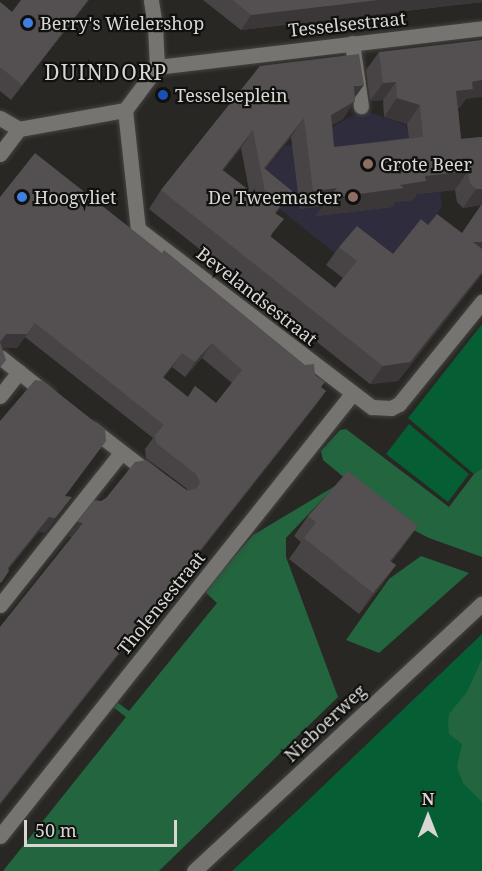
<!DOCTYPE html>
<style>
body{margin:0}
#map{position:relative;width:482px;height:871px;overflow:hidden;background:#282723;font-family:"Noto Serif",serif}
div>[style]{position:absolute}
.education>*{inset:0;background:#2e2c3d}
.green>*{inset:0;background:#065e34}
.forest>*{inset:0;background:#22653f}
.roads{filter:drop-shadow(0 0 2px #454440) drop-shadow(0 0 2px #454440)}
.minor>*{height:15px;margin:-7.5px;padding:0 7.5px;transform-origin:7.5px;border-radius:7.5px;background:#767470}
.wall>*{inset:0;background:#484445}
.shaded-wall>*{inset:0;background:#3b3738}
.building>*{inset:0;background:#544f50}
.dots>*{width:16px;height:16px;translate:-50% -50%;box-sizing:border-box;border:3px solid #10100e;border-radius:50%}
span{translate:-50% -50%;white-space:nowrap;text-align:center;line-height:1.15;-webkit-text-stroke:4.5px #10100e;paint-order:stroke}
.poi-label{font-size:18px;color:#d8d7d4}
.left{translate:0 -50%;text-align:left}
.right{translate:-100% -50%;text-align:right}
.street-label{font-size:18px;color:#d8d7d4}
.quarter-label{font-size:21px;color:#d8d7d4;letter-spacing:1.5px}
.north{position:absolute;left:398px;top:787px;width:60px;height:60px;-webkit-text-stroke:4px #10100e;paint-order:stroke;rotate:0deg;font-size:16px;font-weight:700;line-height:24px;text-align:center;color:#d8d7d4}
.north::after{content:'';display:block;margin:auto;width:21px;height:27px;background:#d8d7d4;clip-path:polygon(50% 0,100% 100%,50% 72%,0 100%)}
.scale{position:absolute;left:24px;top:820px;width:153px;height:27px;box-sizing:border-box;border:3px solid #d8d7d4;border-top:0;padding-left:8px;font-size:18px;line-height:21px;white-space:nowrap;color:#d8d7d4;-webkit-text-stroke:4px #10100e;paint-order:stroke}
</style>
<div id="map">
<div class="education">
<i style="clip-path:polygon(363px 110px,406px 125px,407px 131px,433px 128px,442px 207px,381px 290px,252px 187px,285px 146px,319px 141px,319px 134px)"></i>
</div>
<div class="green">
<i style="clip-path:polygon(482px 324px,482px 468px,474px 474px,408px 418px)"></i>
<i style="clip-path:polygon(409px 424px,469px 474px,448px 502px,386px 454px)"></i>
<i style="clip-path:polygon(482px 634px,482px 871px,232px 871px,299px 809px)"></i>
</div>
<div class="forest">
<i style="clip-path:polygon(346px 429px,449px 507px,474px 474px,482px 468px,482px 557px,429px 538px,398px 522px,323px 460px,321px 451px,340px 430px)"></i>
<i style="clip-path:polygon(335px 486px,286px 538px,286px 557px,338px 697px,159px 871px,3px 871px,126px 717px,113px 707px,117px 702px,129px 711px,217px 603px,204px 591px,253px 535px)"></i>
<i style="clip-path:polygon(421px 556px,469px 573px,379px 653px,346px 640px,389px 579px)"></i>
<i style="clip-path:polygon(482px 659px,482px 802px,463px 783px,457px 767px,462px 744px,449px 734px,448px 723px,449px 714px,467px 692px)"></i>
</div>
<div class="roads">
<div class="minor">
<i style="left:352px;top:43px;width:64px;rotate:81.9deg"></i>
<i style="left:157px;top:67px;width:327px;rotate:-6.8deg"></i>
<i style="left:125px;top:110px;width:120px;rotate:83.8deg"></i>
<i style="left:138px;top:229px;width:294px;rotate:37.3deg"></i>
<i style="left:372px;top:407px;width:19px;rotate:3deg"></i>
<i style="left:391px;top:408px;width:9px;rotate:-27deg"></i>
<i style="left:399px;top:404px;width:132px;rotate:-50.9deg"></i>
<i style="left:0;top:118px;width:22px;rotate:30deg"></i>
<i style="left:19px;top:129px;width:108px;rotate:-10.2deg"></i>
<i style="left:125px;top:110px;width:54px;rotate:-53.3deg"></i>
<i style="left:157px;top:67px;width:41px;rotate:-92.8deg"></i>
<i style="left:155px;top:26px;width:26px;rotate:-99deg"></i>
<i style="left:0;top:154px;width:31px;rotate:-53deg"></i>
<i style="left:0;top:357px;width:60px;rotate:38.2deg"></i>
<i style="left:0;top:396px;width:31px;rotate:-52deg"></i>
<i style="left:92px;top:429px;width:72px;rotate:37.7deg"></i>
<i style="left:0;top:605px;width:194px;rotate:-51.5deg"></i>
<i style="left:0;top:836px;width:565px;rotate:-51.47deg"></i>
<i style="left:194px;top:871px;width:393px;rotate:-42.9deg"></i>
</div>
</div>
<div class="wall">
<i style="clip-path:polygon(89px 0,11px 100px,0 91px,0 2px,12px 12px)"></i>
<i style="clip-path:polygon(203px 0,482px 0,482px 2px,241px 30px)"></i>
<i style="clip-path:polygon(evenodd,379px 52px,466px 99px,460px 107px,458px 108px,461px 139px,482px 137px,482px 274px,398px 381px,370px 384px,149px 209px,161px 190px,260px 66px,355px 97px,343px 119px,332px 125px,334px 147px,409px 138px,407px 124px,384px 117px,383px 100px,370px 101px,366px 70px,379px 52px,291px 137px,300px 209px,323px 206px,316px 216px,392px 207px,395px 202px,413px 200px,417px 194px,455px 190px,457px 202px,463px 208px,481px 205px,462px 233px,428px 225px,393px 254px,339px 247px,326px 265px,343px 278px,335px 288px,271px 237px,276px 214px,265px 169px,291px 137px,379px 52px,241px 148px,249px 190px,223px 170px,241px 148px)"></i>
<i style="clip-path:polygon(evenodd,0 197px,315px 375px,321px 387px,326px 391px,316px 405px,0 805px,0 627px,72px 537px,67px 536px,77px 522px,101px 501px,187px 490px,186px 488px,146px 458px,145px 449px,153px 438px,25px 337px,17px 348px,2px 348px,0 197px,202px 358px,232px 383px,216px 403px,195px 386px,188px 397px,163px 378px,172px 367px,185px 377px,202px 358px)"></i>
<i style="clip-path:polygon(308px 516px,403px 547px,391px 562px,396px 565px,381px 586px,359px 614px,289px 559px,301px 542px,294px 536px)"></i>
</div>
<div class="shaded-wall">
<i style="clip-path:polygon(88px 0,89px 0,11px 100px,22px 85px)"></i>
<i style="clip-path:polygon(378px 0,482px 0,482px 2px,241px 30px,251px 15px)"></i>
<i style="clip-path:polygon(482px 80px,482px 97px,466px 99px,460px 107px,444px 109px,456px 91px,472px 82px)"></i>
<i style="clip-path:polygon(396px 82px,383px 100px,370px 101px,383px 83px)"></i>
<i style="clip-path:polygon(364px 85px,351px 103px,354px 86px)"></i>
<i style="clip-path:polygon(397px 98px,420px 105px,407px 124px,384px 117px)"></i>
<i style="clip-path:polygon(355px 101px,343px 119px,318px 133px,331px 115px)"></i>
<i style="clip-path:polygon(304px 118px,291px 137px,262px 174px,261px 172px)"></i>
<i style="clip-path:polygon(253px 130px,241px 148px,210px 188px,222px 170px)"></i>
<i style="clip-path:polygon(468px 171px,455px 190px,417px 194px,413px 200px,395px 202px,392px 207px,316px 216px,323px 206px,300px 209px,313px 191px,337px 188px,400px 185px,425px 176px)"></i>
<i style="clip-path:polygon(476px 189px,482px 189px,482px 205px,463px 208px)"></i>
<i style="clip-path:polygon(292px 191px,279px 210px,262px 231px,275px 213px)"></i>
<i style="clip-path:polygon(473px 242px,482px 242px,482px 261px)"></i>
<i style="clip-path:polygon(482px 272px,480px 277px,398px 381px,370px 384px,383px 366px)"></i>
<i style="clip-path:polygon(35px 323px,17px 348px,0 348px,0 342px,6px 334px)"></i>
<i style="clip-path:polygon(212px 343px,202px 358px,185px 377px,195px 362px)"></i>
<i style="clip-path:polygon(182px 353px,172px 367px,153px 392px,163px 377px)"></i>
<i style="clip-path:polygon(326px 391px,316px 405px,0 805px,0 803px)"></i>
<i style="clip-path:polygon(72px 497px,45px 533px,39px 532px,0 580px,8px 568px,49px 517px)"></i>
<i style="clip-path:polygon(77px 522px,83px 523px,73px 537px,67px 536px)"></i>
<i style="clip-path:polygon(418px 526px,403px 547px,376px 581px,390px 561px)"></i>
<i style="clip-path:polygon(396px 565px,381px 586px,359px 614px,373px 593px)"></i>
</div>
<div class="building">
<i style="clip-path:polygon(21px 0,88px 0,22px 85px,0 67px,0 2px,12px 12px)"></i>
<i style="clip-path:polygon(233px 0,378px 0,251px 15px)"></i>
<i style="clip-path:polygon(evenodd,482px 40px,482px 80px,472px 82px,473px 89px,456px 91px,461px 139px,482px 137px,482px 189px,476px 189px,470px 183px,468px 171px,425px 176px,426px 181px,400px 185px,404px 188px,329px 198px,337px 188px,313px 191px,304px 118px,264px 168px,292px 191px,275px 213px,284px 219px,270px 236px,335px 288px,357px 261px,339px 247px,357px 226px,393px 254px,421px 219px,428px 225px,437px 214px,462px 233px,482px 204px,482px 242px,473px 242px,482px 249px,482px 272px,410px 362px,383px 366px,161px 190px,260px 66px,359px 54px,364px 85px,354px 86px,355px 101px,331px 115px,334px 147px,374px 143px,423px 137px,420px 105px,397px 98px,396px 82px,383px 83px,379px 52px,482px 40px,253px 130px,261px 172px,268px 205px,222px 170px,253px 130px)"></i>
<i style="clip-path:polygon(evenodd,35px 153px,162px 253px,164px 250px,305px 365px,314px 364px,315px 375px,325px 382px,321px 387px,326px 391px,0 803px,0 627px,83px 523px,77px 522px,94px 500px,101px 501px,106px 498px,135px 462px,146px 460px,188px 491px,197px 488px,200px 482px,196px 474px,156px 443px,155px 435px,164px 425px,35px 323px,27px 334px,6px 334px,0 342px,6px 360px,0 368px,0 197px,35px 153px,212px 343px,242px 370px,216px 403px,195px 386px,188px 397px,163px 377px,182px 353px,195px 362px,212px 343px)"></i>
<i style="clip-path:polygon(35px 380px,43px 381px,105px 430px,106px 441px,65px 496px,72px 497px,55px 518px,49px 517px,8px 568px,9px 571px,1px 583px,0 582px,0 421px)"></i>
<i style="clip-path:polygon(348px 471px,418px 526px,390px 561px,396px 565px,373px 593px,304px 538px,316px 522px,308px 516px)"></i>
</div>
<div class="dots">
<i style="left:28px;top:23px;background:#3f7fe0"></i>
<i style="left:163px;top:95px;background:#1a4fb4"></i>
<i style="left:368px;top:164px;background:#8d6e63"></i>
<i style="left:22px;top:197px;background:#3f7fe0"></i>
<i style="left:353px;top:197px;background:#8d6e63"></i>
</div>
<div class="poi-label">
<span class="left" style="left:40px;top:23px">Berry's Wielershop</span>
<span class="left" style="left:175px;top:95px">Tesselseplein</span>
<span class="left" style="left:380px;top:164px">Grote Beer</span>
<span class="left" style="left:34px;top:197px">Hoogvliet</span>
<span class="right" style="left:341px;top:197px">De Tweemaster</span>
</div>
<div class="street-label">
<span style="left:347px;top:24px;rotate:-6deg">Tesselsestraat</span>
<span style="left:257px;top:296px;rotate:38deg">Bevelandsestraat</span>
<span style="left:161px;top:603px;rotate:-51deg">Tholensestraat</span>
<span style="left:325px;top:723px;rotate:-43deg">Nieboerweg</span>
</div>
<div class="quarter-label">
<span style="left:106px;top:72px">DUINDORP</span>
</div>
<div class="north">N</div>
<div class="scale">50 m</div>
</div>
